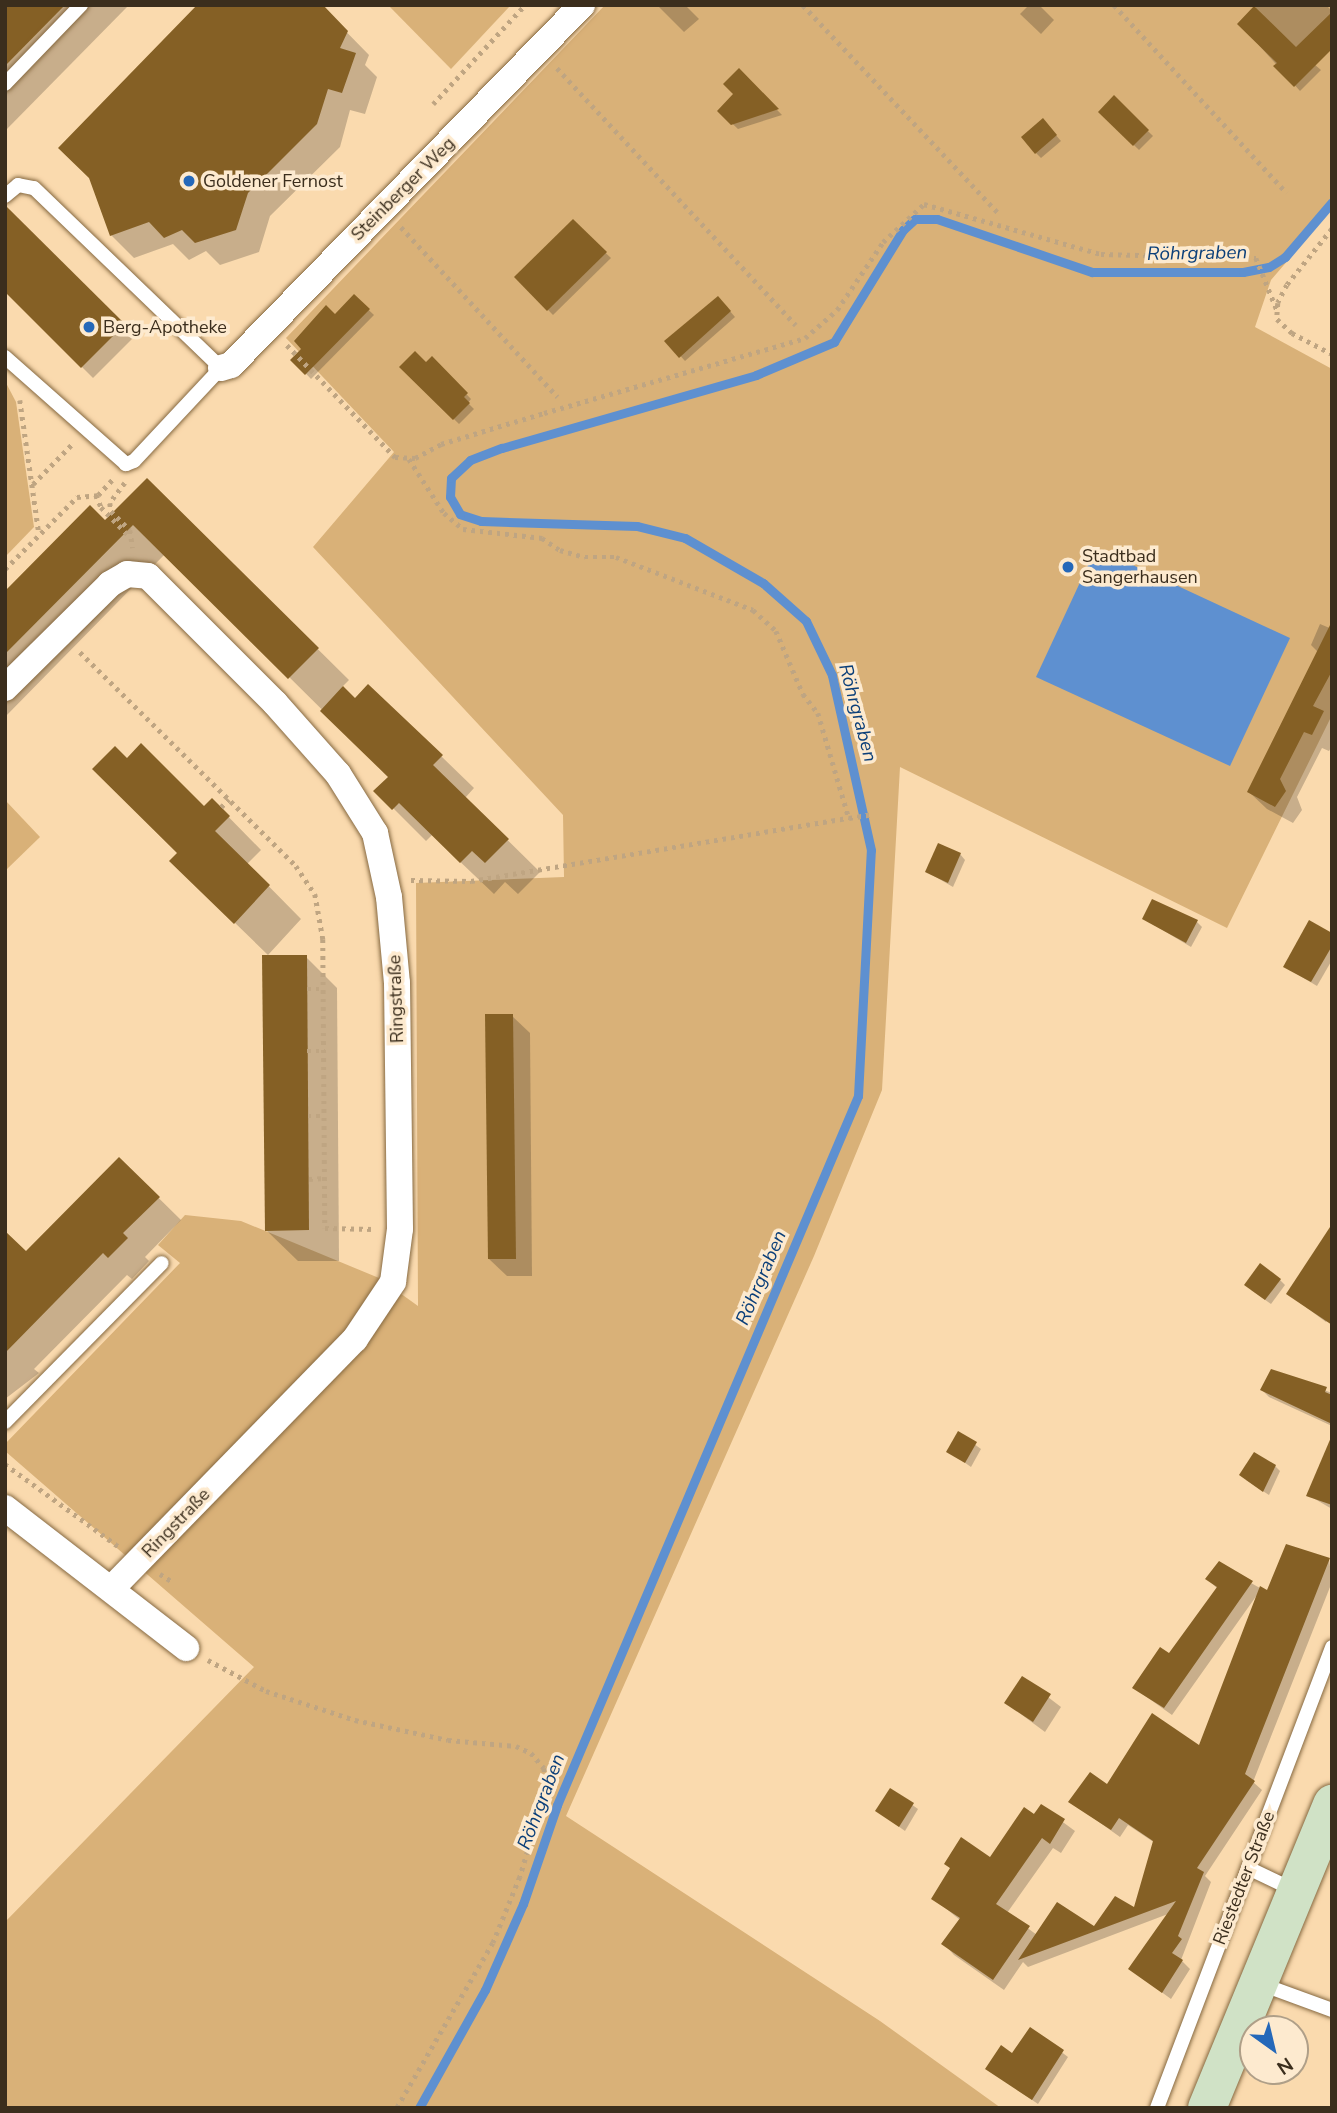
<!DOCTYPE html>
<meta charset="utf-8">
<style>
body{margin:0}
#map{position:relative;width:1337px;height:2113px;overflow:hidden;background:#fadaae;font-family:"Nunito Sans",sans-serif}
div>[style]{position:absolute}
.green>*{inset:0;background:#d9b178}
.water>*{inset:0;background:#5e90d0}
.shadow>*{inset:0;background:#0003}
.stream>*{height:9px;margin:-4.5px;padding:0 4.5px;transform-origin:4.5px;border-radius:4.5px;background:#5e90d0}
.building>*{inset:0;background:#856025}
.path>*{height:4.5px;margin-top:-2.25px;transform-origin:0;background:repeating-linear-gradient(90deg,#bfa582 0 3.5px,transparent 0 8.5px)}
.roads{filter:drop-shadow(0 0 2px #866941) drop-shadow(0 0 2px #866941)}
.lane>*{height:14px;margin:-7px;padding:0 7px;transform-origin:7px;border-radius:7px;background:#fff}
.street>*{height:26px;margin:-13px;padding:0 13px;transform-origin:13px;border-radius:13px;background:#fff}
.secondary>*{height:38px;margin:-19px;padding:0 19px;transform-origin:19px;border-radius:19px;background:#d0e2c6}
.dots>*{width:19px;height:19px;translate:-50% -50%;box-sizing:border-box;border:4px solid #fdeacf;border-radius:50%}
span{translate:-50% -50%;white-space:nowrap;text-align:center;line-height:1.15;-webkit-text-stroke:7px #fdeacf;paint-order:stroke}
.poi-label{font-size:18px;color:#3b2e1d}
.left{translate:0 -50%;text-align:left}
.street-label{font-size:18px;color:#3b2e1d}
.water-label{font-size:19px;color:#0b3f79;font-style:italic}
.frame{position:absolute;inset:0;border:7px solid #3b2e1d;pointer-events:none}
.north{position:absolute;left:1239px;top:2015px;width:70px;height:70px;box-sizing:border-box;background:#fdeacf;border:2px solid #af9f88;border-radius:50%;rotate:146deg;font-size:19px;font-weight:700;line-height:28px;text-align:center;color:#3b2e1d}
.north::after{content:'';display:block;margin:auto;width:24px;height:32px;background:#2568b9;clip-path:polygon(50% 0,100% 100%,50% 72%,0 100%)}
</style>
<div id="map">
<div class="green">
<i style="clip-path:polygon(388px 5px,511px 5px,451px 69px)"></i>
<i style="clip-path:polygon(605px 5px,1332px 5px,1332px 209px,1271px 280px,1255px 327px,1332px 369px,1332px 715px,1227px 928px,900px 767px,882px 1090px,814px 1256px,566px 1816px,880px 2021px,1001px 2108px,5px 2108px,5px 1922px,254px 1667px,5px 1451px,5px 1444px,180px 1263px,158px 1245px,185px 1215px,241px 1221px,379px 1278px,418px 1306px,416px 883px,564px 877px,563px 815px,313px 547px,394px 452px,286px 338px)"></i>
<i style="clip-path:polygon(5px 381px,16px 402px,34px 527px,5px 557px)"></i>
<i style="clip-path:polygon(5px 800px,40px 837px,5px 871px)"></i>
</div>
<div class="water">
<i style="clip-path:polygon(1096px 548px,1290px 638px,1230px 766px,1036px 677px)"></i>
</div>
<div class="shadow">
<i style="clip-path:polygon(5px 5px,128px 6px,5px 131px)"></i>
<i style="clip-path:polygon(320px 5px,369px 55px,365px 65px,377px 77px,365px 114px,350px 110px,340px 147px,270px 216px,259px 252px,220px 265px,206px 251px,189px 260px,173px 244px,134px 258px,111px 235px)"></i>
<i style="clip-path:polygon(657px 5px,685px 5px,699px 19px,684px 32px)"></i>
<i style="clip-path:polygon(1029px 5px,1039px 5px,1054px 20px,1041px 34px,1020px 14px)"></i>
<i style="clip-path:polygon(1258px 5px,1326px 5px,1332px 11px,1332px 47px,1314px 64px,1321px 70px,1300px 91px,1240px 24px)"></i>
<i style="clip-path:polygon(739px 71px,782px 115px,738px 129px,719px 111px,736px 94px)"></i>
<i style="clip-path:polygon(1114px 98px,1153px 136px,1139px 150px,1100px 112px)"></i>
<i style="clip-path:polygon(1048px 126px,1061px 141px,1041px 158px,1036px 153px)"></i>
<i style="clip-path:polygon(13px 214px,135px 336px,93px 378px,5px 290px,5px 221px)"></i>
<i style="clip-path:polygon(573px 222px,611px 258px,553px 315px,516px 277px)"></i>
<i style="clip-path:polygon(354px 296px,374px 315px,311px 379px,293px 360px)"></i>
<i style="clip-path:polygon(723px 303px,735px 317px,685px 361px,667px 341px)"></i>
<i style="clip-path:polygon(432px 359px,471px 399px,468px 403px,474px 409px,459px 424px,401px 367px,426px 365px)"></i>
<i style="clip-path:polygon(147px 480px,349px 680px,342px 687px,355px 700px,441px 756px,474px 788px,465px 798px,540px 872px,518px 894px,505px 882px,494px 894px,432px 835px,426px 841px,376px 791px,390px 777px,165px 554px,5px 717px,5px 593px,105px 522px)"></i>
<i style="clip-path:polygon(1320px 624px,1332px 629px,1332px 746px,1329px 751px,1322px 748px,1297px 797px,1302px 810px,1293px 823px,1267px 809px,1249px 792px,1318px 652px,1311px 645px)"></i>
<i style="clip-path:polygon(127px 760px,204px 808px,212px 800px,261px 850px,247px 864px,301px 919px,268px 955px,171px 861px,179px 853px)"></i>
<i style="clip-path:polygon(960px 854px,965px 860px,953px 887px,927px 872px)"></i>
<i style="clip-path:polygon(1144px 919px,1197px 922px,1202px 927px,1191px 947px)"></i>
<i style="clip-path:polygon(1332px 935px,1332px 960px,1317px 986px,1285px 967px)"></i>
<i style="clip-path:polygon(306px 957px,337px 988px,339px 1261px,298px 1261px,267px 1231px)"></i>
<i style="clip-path:polygon(512px 1016px,530px 1033px,532px 1276px,507px 1276px,489px 1259px)"></i>
<i style="clip-path:polygon(119px 1159px,181px 1220px,145px 1257px,149px 1261px,132px 1279px,127px 1275px,34px 1369px,39px 1373px,5px 1399px,5px 1275px)"></i>
<i style="clip-path:polygon(1280px 1280px,1285px 1285px,1271px 1304px,1251px 1290px)"></i>
<i style="clip-path:polygon(1288px 1294px,1332px 1313px,1326px 1322px)"></i>
<i style="clip-path:polygon(1272px 1371px,1332px 1393px,1332px 1426px,1269px 1397px,1262px 1390px)"></i>
<i style="clip-path:polygon(959px 1433px,981px 1449px,971px 1467px,948px 1451px)"></i>
<i style="clip-path:polygon(1332px 1439px,1332px 1509px,1308px 1495px)"></i>
<i style="clip-path:polygon(1275px 1466px,1280px 1471px,1269px 1495px,1246px 1480px)"></i>
<i style="clip-path:polygon(1287px 1546px,1329px 1559px,1332px 1582px,1253px 1782px,1262px 1790px,1205px 1876px,1211px 1882px,1181px 1960px,1190px 1969px,1171px 1999px,1130px 1969px,1168px 1914px,1028px 1967px,1023px 1962px,1004px 1990px,954px 1955px,944px 1944px,960px 1920px,933px 1898px,952px 1870px,946px 1864px,990px 1860px,1041px 1806px,1075px 1831px,1061px 1853px,1053px 1848px,1007px 1913px,1037px 1935px,1095px 1928px,1135px 1910px,1155px 1843px,1128px 1825px,1120px 1837px,1071px 1802px,1200px 1747px,1257px 1595px,1172px 1715px,1134px 1688px,1170px 1655px,1218px 1589px,1207px 1579px,1251px 1583px,1267px 1592px)"></i>
<i style="clip-path:polygon(1023px 1678px,1061px 1707px,1045px 1732px,1006px 1703px)"></i>
<i style="clip-path:polygon(891px 1790px,918px 1809px,905px 1831px,877px 1811px)"></i>
<i style="clip-path:polygon(1031px 2029px,1068px 2057px,1038px 2104px,987px 2069px,1013px 2055px)"></i>
</div>
<div class="stream">
<i style="left:419px;top:2108px;width:135px;rotate:-60.8deg"></i>
<i style="left:485px;top:1990px;width:94px;rotate:-66.2deg"></i>
<i style="left:523px;top:1904px;width:105px;rotate:-71deg"></i>
<i style="left:557px;top:1805px;width:770px;rotate:-67deg"></i>
<i style="left:858px;top:1096px;width:246px;rotate:-87deg"></i>
<i style="left:871px;top:850px;width:179px;rotate:-102.6deg"></i>
<i style="left:832px;top:675px;width:60px;rotate:-115.7deg"></i>
<i style="left:806px;top:621px;width:57px;rotate:-138.5deg"></i>
<i style="left:763px;top:583px;width:90px;rotate:-150deg"></i>
<i style="left:685px;top:538px;width:49px;rotate:-166deg"></i>
<i style="left:637px;top:526px;width:156px;rotate:-178.2deg"></i>
<i style="left:481px;top:521px;width:22px;rotate:-162deg"></i>
<i style="left:460px;top:514px;width:20px;rotate:-120deg"></i>
<i style="left:450px;top:497px;width:19px;rotate:-87deg"></i>
<i style="left:451px;top:478px;width:26px;rotate:-43deg"></i>
<i style="left:470px;top:460px;width:34px;rotate:-21deg"></i>
<i style="left:502px;top:448px;width:264px;rotate:-16deg"></i>
<i style="left:756px;top:375px;width:85px;rotate:-22.9deg"></i>
<i style="left:834px;top:342px;width:132px;rotate:-58.4deg"></i>
<i style="left:903px;top:230px;width:16px;rotate:-43deg"></i>
<i style="left:915px;top:219px;width:22px"></i>
<i style="left:937px;top:219px;width:164px;rotate:18.9deg"></i>
<i style="left:1092px;top:272px;width:151px"></i>
<i style="left:1243px;top:272px;width:26px;rotate:-11deg"></i>
<i style="left:1269px;top:267px;width:19px;rotate:-32deg"></i>
<i style="left:1285px;top:257px;width:72px;rotate:-49.5deg"></i>
</div>
<div class="building">
<i style="clip-path:polygon(5px 5px,65px 5px,5px 66px)"></i>
<i style="clip-path:polygon(197px 5px,323px 5px,348px 31px,340px 48px,356px 53px,342px 93px,328px 89px,317px 124px,248px 193px,236px 230px,195px 243px,182px 230px,164px 238px,149px 222px,110px 236px,89px 178px,58px 148px)"></i>
<i style="clip-path:polygon(1254px 6px,1296px 47px,1332px 12px,1332px 49px,1294px 87px,1273px 66px,1277px 63px,1237px 24px)"></i>
<i style="clip-path:polygon(739px 68px,779px 109px,731px 125px,717px 111px,733px 94px,723px 84px)"></i>
<i style="clip-path:polygon(1114px 95px,1149px 130px,1133px 146px,1098px 112px)"></i>
<i style="clip-path:polygon(1043px 118px,1057px 135px,1035px 154px,1021px 137px)"></i>
<i style="clip-path:polygon(6px 206px,125px 324px,81px 368px,5px 292px)"></i>
<i style="clip-path:polygon(573px 219px,607px 252px,547px 311px,514px 277px)"></i>
<i style="clip-path:polygon(354px 294px,370px 309px,305px 375px,290px 360px,301px 349px,294px 341px,326px 305px,335px 314px)"></i>
<i style="clip-path:polygon(718px 296px,731px 311px,679px 358px,664px 341px)"></i>
<i style="clip-path:polygon(415px 351px,426px 362px,432px 356px,468px 393px,464px 397px,470px 403px,453px 420px,399px 367px)"></i>
<i style="clip-path:polygon(147px 478px,319px 648px,288px 679px,133px 525px,5px 654px,5px 591px,90px 505px,105px 520px)"></i>
<i style="clip-path:polygon(1332px 621px,1332px 671px,1313px 706px,1324px 711px,1312px 735px,1304px 732px,1280px 779px,1286px 791px,1275px 807px,1247px 792px)"></i>
<i style="clip-path:polygon(368px 684px,443px 755px,433px 765px,509px 839px,485px 863px,472px 851px,460px 863px,399px 803px,392px 810px,373px 791px,388px 777px,320px 711px,343px 686px,355px 698px)"></i>
<i style="clip-path:polygon(141px 743px,204px 806px,212px 798px,230px 816px,215px 831px,270px 885px,234px 924px,169px 861px,177px 853px,92px 769px,115px 746px,127px 758px)"></i>
<i style="clip-path:polygon(938px 843px,961px 853px,948px 883px,925px 872px)"></i>
<i style="clip-path:polygon(1152px 899px,1198px 920px,1186px 943px,1142px 919px)"></i>
<i style="clip-path:polygon(1309px 920px,1332px 933px,1332px 946px,1311px 982px,1283px 967px)"></i>
<i style="clip-path:polygon(262px 955px,307px 955px,309px 1230px,265px 1231px)"></i>
<i style="clip-path:polygon(485px 1014px,513px 1014px,516px 1259px,488px 1259px)"></i>
<i style="clip-path:polygon(119px 1157px,160px 1197px,123px 1233px,128px 1238px,108px 1258px,103px 1253px,5px 1353px,5px 1231px,26px 1251px)"></i>
<i style="clip-path:polygon(1332px 1224px,1332px 1325px,1286px 1294px)"></i>
<i style="clip-path:polygon(1260px 1263px,1281px 1279px,1265px 1300px,1244px 1285px)"></i>
<i style="clip-path:polygon(1271px 1369px,1327px 1387px,1325px 1392px,1332px 1395px,1332px 1424px,1260px 1390px)"></i>
<i style="clip-path:polygon(958px 1431px,977px 1442px,965px 1463px,946px 1452px)"></i>
<i style="clip-path:polygon(1332px 1435px,1332px 1505px,1306px 1496px)"></i>
<i style="clip-path:polygon(1254px 1452px,1276px 1465px,1263px 1492px,1239px 1475px)"></i>
<i style="clip-path:polygon(1286px 1544px,1330px 1558px,1245px 1774px,1255px 1781px,1197px 1868px,1204px 1872px,1178px 1936px,1182px 1939px,1172px 1953px,1183px 1960px,1162px 1993px,1128px 1969px,1176px 1901px,1018px 1960px,1057px 1902px,1094px 1926px,1115px 1896px,1134px 1907px,1153px 1841px,1119px 1818px,1111px 1830px,1068px 1802px,1090px 1772px,1107px 1784px,1152px 1713px,1199px 1745px,1260px 1586px,1267px 1590px)"></i>
<i style="clip-path:polygon(1219px 1561px,1253px 1581px,1164px 1708px,1132px 1688px,1160px 1647px,1169px 1653px,1217px 1587px,1205px 1579px)"></i>
<i style="clip-path:polygon(1022px 1676px,1051px 1694px,1033px 1722px,1004px 1703px)"></i>
<i style="clip-path:polygon(890px 1788px,914px 1803px,899px 1827px,875px 1811px)"></i>
<i style="clip-path:polygon(1041px 1804px,1065px 1819px,1050px 1844px,1042px 1838px,996px 1904px,1030px 1926px,993px 1980px,941px 1944px,960px 1918px,931px 1899px,950px 1868px,944px 1864px,961px 1837px,990px 1857px,1024px 1807px,1034px 1814px)"></i>
<i style="clip-path:polygon(1030px 2027px,1064px 2050px,1032px 2100px,985px 2069px,1001px 2045px,1012px 2053px)"></i>
</div>
<div class="path">
<i style="left:803px;top:5px;width:287px;rotate:46.8deg"></i>
<i style="left:1114px;top:5px;width:255px;rotate:47.4deg"></i>
<i style="left:557px;top:68px;width:351px;rotate:47.1deg"></i>
<i style="left:433px;top:104px;width:135px;rotate:-47.1deg"></i>
<i style="left:401px;top:227px;width:231px;rotate:47.3deg"></i>
<i style="left:1332px;top:229px;width:72px;rotate:128.8deg"></i>
<i style="left:1287px;top:285px;width:20px;rotate:117deg"></i>
<i style="left:1278px;top:303px;width:16px;rotate:94deg"></i>
<i style="left:1277px;top:319px;width:21px;rotate:43deg"></i>
<i style="left:1292px;top:333px;width:45px;rotate:27.7deg"></i>
<i style="left:287px;top:345px;width:156px;rotate:46deg"></i>
<i style="left:395px;top:457px;width:20px;rotate:3deg"></i>
<i style="left:415px;top:458px;width:30px;rotate:-28deg"></i>
<i style="left:441px;top:444px;width:108px;rotate:-16.8deg"></i>
<i style="left:544px;top:413px;width:272px;rotate:-16deg"></i>
<i style="left:805px;top:338px;width:43px;rotate:-41.2deg"></i>
<i style="left:837px;top:310px;width:82px;rotate:-55.9deg"></i>
<i style="left:883px;top:242px;width:56px;rotate:-42.8deg"></i>
<i style="left:924px;top:204px;width:184px;rotate:15.8deg"></i>
<i style="left:1101px;top:254px;width:155px;rotate:1.5deg"></i>
<i style="left:1256px;top:258px;width:56px;rotate:68deg"></i>
<i style="left:20px;top:400px;width:134px;rotate:81.9deg"></i>
<i style="left:409px;top:459px;width:64px;rotate:57.1deg"></i>
<i style="left:444px;top:513px;width:25px;rotate:40deg"></i>
<i style="left:463px;top:529px;width:80px;rotate:6.5deg"></i>
<i style="left:542px;top:538px;width:22px;rotate:34deg"></i>
<i style="left:560px;top:550px;width:26px;rotate:16deg"></i>
<i style="left:585px;top:557px;width:31px"></i>
<i style="left:616px;top:557px;width:147px;rotate:21.1deg"></i>
<i style="left:753px;top:610px;width:31px;rotate:42deg"></i>
<i style="left:776px;top:631px;width:69px;rotate:66.8deg"></i>
<i style="left:803px;top:694px;width:24px;rotate:52deg"></i>
<i style="left:818px;top:713px;width:109px;rotate:73.6deg"></i>
<i style="left:849px;top:818px;width:25px;rotate:-9deg"></i>
<i style="left:125px;top:483px;width:25px;rotate:127deg"></i>
<i style="left:110px;top:503px;width:8px;rotate:83deg"></i>
<i style="left:111px;top:511px;width:27px;rotate:45deg"></i>
<i style="left:130px;top:530px;width:18px;rotate:81deg"></i>
<i style="left:33px;top:484px;width:57px;rotate:-45.7deg"></i>
<i style="left:96px;top:495px;width:13px;rotate:67deg"></i>
<i style="left:101px;top:507px;width:42px;rotate:46deg"></i>
<i style="left:5px;top:569px;width:102px;rotate:-45deg"></i>
<i style="left:77px;top:497px;width:21px;rotate:-5deg"></i>
<i style="left:98px;top:495px;width:21px;rotate:-47deg"></i>
<i style="left:80px;top:652px;width:304px;rotate:44.7deg"></i>
<i style="left:296px;top:866px;width:34px;rotate:56deg"></i>
<i style="left:315px;top:894px;width:46px;rotate:79.9deg"></i>
<i style="left:323px;top:939px;width:289px;rotate:89.6deg"></i>
<i style="left:325px;top:1228px;width:49px;rotate:1.2deg"></i>
<i style="left:221px;top:807px;width:11px;rotate:-45deg"></i>
<i style="left:411px;top:880px;width:60px;rotate:1deg"></i>
<i style="left:471px;top:881px;width:383px;rotate:-9.5deg"></i>
<i style="left:307px;top:989px;width:17px"></i>
<i style="left:307px;top:1051px;width:18px"></i>
<i style="left:308px;top:1116px;width:17px"></i>
<i style="left:309px;top:1179px;width:16px;rotate:-4deg"></i>
<i style="left:5px;top:1464px;width:140px;rotate:36deg"></i>
<i style="left:160px;top:1574px;width:13px;rotate:32deg"></i>
<i style="left:208px;top:1660px;width:66px;rotate:28.1deg"></i>
<i style="left:266px;top:1691px;width:94px;rotate:18deg"></i>
<i style="left:355px;top:1720px;width:95px;rotate:12.1deg"></i>
<i style="left:448px;top:1740px;width:68px;rotate:5deg"></i>
<i style="left:516px;top:1746px;width:17px;rotate:25deg"></i>
<i style="left:531px;top:1753px;width:20px;rotate:49deg"></i>
<i style="left:544px;top:1768px;width:18px;rotate:81deg"></i>
<i style="left:547px;top:1786px;width:95px;rotate:106.5deg"></i>
<i style="left:520px;top:1877px;width:71px;rotate:112.2deg"></i>
<i style="left:493px;top:1943px;width:191px;rotate:120.2deg"></i>
</div>
<div class="roads">
<div class="lane">
<i style="left:5px;top:84px;width:110px;rotate:-46.1deg"></i>
<i style="left:5px;top:196px;width:17px;rotate:-40deg"></i>
<i style="left:18px;top:185px;width:16px;rotate:11deg"></i>
<i style="left:34px;top:188px;width:260px;rotate:43.9deg"></i>
<i style="left:221px;top:368px;width:127px;rotate:133.1deg"></i>
<i style="left:134px;top:461px;width:9px;rotate:159deg"></i>
<i style="left:126px;top:464px;width:162px;rotate:-138.5deg"></i>
<i style="left:5px;top:1422px;width:223px;rotate:-45.4deg"></i>
<i style="left:1248px;top:1868px;width:51px;rotate:25.6deg"></i>
<i style="left:1261px;top:1984px;width:76px;rotate:20.1deg"></i>
<i style="left:1157px;top:2108px;width:493px;rotate:-69.2deg"></i>
</div>
<div class="street">
<i style="left:221px;top:368px;width:10px;rotate:-17deg"></i>
<i style="left:231px;top:365px;width:503px;rotate:-45.73deg"></i>
<i style="left:5px;top:688px;width:148px;rotate:-44.7deg"></i>
<i style="left:110px;top:584px;width:20px;rotate:-30deg"></i>
<i style="left:127px;top:574px;width:21px;rotate:5deg"></i>
<i style="left:148px;top:576px;width:180px;rotate:45deg"></i>
<i style="left:275px;top:703px;width:95px;rotate:48.4deg"></i>
<i style="left:338px;top:774px;width:70px;rotate:57.9deg"></i>
<i style="left:375px;top:833px;width:66px;rotate:77.7deg"></i>
<i style="left:389px;top:897px;width:86px;rotate:84.7deg"></i>
<i style="left:397px;top:983px;width:246px;rotate:89.3deg"></i>
<i style="left:400px;top:1229px;width:53px;rotate:97.5deg"></i>
<i style="left:393px;top:1282px;width:69px;rotate:123.7deg"></i>
<i style="left:355px;top:1339px;width:349px;rotate:134.3deg"></i>
<i style="left:5px;top:1508px;width:229px;rotate:37.7deg"></i>
</div>
<div class="secondary">
<i style="left:1207px;top:2108px;width:329px;rotate:-67.6deg"></i>
</div>
</div>
<div class="dots">
<i style="left:189px;top:181px;background:#2568b9"></i>
<i style="left:89px;top:327px;background:#2568b9"></i>
<i style="left:1068px;top:567px;background:#2568b9"></i>
</div>
<div class="poi-label">
<span class="left" style="left:203px;top:181px">Goldener Fernost</span>
<span class="left" style="left:103px;top:327px">Berg-Apotheke</span>
<span class="left" style="left:1082px;top:567px">Stadtbad<br>Sangerhausen</span>
</div>
<div class="street-label">
<span style="left:403px;top:189px;rotate:-45deg">Steinberger Weg</span>
<span style="left:396px;top:999px;rotate:-92deg">Ringstraße</span>
<span style="left:176px;top:1523px;rotate:-46deg">Ringstraße</span>
<span style="left:1244px;top:1878px;rotate:-69deg">Riestedter Straße</span>
</div>
<div class="water-label">
<span style="left:1197px;top:254px;rotate:-1deg">Röhrgraben</span>
<span style="left:857px;top:713px;rotate:75deg">Röhrgraben</span>
<span style="left:762px;top:1278px;rotate:-67deg">Röhrgraben</span>
<span style="left:542px;top:1802px;rotate:-69deg">Röhrgraben</span>
</div>
<div class="frame"></div>
<div class="north">N</div>
</div>
